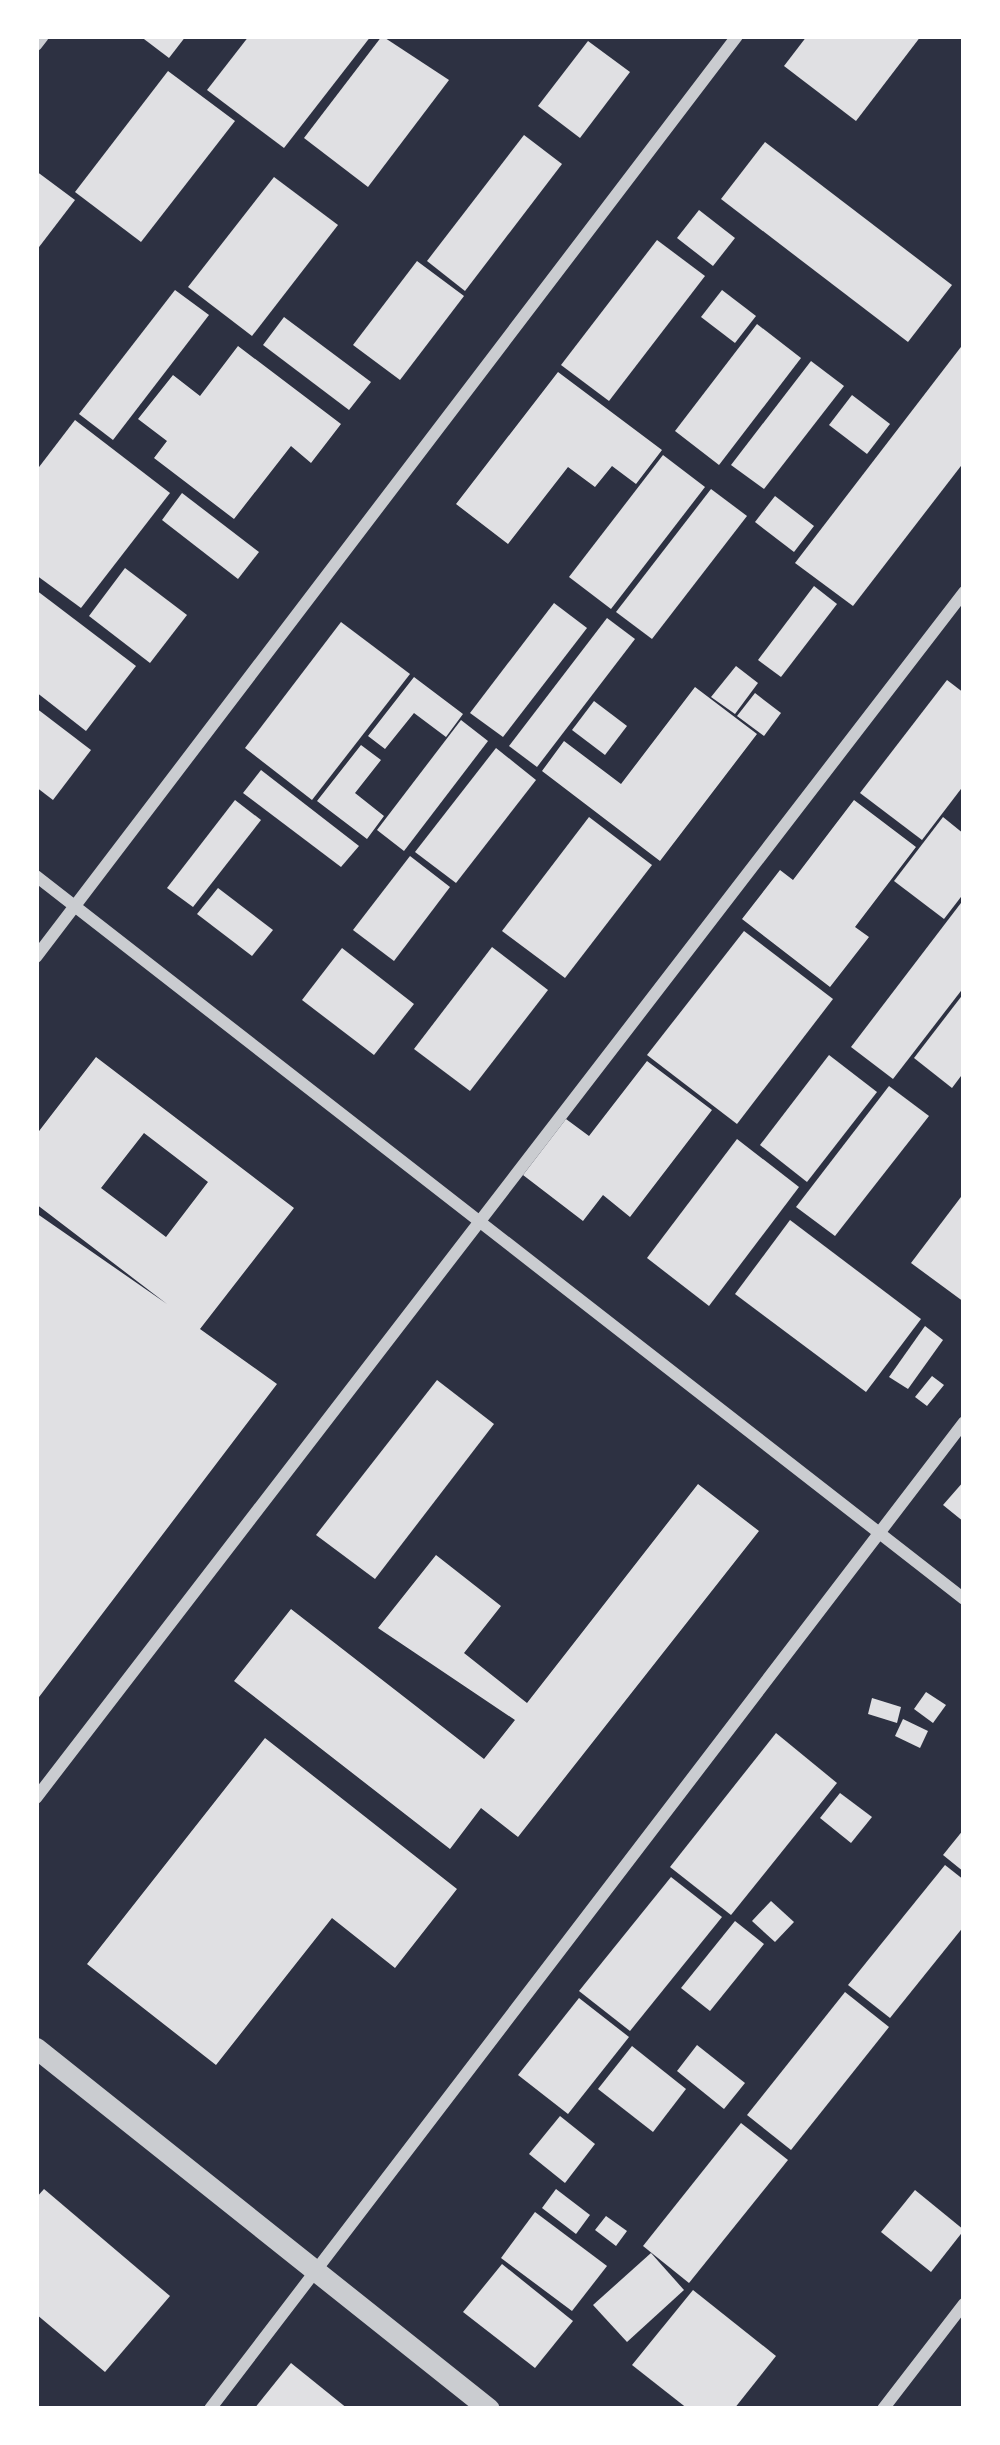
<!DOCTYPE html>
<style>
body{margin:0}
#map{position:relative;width:1000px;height:2445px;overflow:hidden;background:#2d3142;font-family:"Alegreya Sans",sans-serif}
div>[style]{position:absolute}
.building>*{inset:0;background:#e0e0e3}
.minor>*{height:12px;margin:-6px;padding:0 6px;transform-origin:6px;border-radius:6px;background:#caccd0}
.tertiary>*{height:21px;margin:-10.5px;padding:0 10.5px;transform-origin:10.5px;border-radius:10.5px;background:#caccd0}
span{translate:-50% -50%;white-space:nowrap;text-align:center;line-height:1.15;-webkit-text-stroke:9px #fff;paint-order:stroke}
.frame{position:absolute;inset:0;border:39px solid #fff;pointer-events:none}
</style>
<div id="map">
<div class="building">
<i style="clip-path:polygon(140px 36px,186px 36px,169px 58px)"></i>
<i style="clip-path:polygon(249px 36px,371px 36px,284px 148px,207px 90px)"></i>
<i style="clip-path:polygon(382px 36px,449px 80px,368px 187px,304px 138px)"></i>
<i style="clip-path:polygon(807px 36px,921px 36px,856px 121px,784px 66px)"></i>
<i style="clip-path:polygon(588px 41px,630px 72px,580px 138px,538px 106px)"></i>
<i style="clip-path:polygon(168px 71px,235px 121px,141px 242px,75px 192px)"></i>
<i style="clip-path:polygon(524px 135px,562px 164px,465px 291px,427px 261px)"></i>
<i style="clip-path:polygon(765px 142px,952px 285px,908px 342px,721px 199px)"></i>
<i style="clip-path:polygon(36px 171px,75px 200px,36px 251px)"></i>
<i style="clip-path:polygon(274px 177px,338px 225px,252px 336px,188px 287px)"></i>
<i style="clip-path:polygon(699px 210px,735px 238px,713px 266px,677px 238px)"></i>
<i style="clip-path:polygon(657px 240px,705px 276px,609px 401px,561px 365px)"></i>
<i style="clip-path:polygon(417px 261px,464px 296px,400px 380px,353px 345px)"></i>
<i style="clip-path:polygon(175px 290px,209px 315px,113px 440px,79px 414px)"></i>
<i style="clip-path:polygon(722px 290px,756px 316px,735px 343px,701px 317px)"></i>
<i style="clip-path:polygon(284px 317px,371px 382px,349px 410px,263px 345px)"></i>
<i style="clip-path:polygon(757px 324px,801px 358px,719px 465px,675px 431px)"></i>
<i style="clip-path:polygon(964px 343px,964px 462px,853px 606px,795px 563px)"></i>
<i style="clip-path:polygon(238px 346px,341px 424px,311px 463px,291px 446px,234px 519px,154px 458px,167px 441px,138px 419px,173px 375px,200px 396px)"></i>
<i style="clip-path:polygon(811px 361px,844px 386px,764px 489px,731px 465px)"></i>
<i style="clip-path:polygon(558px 372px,662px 450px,636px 484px,612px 466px,595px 487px,568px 467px,508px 544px,456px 504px)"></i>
<i style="clip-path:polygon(852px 395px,890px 424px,867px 454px,829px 425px)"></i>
<i style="clip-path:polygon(75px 420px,170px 493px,81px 608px,36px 575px,36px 471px)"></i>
<i style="clip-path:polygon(663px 455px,705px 487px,611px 609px,569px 577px)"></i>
<i style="clip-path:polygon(711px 489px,747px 516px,652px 639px,616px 612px)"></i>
<i style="clip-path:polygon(182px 493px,259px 552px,238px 579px,162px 520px)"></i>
<i style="clip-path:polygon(775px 496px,814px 526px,794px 552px,755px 522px)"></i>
<i style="clip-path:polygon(125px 568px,187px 615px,150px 663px,89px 616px)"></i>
<i style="clip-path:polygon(814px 586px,837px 604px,781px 677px,758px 660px)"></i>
<i style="clip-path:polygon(36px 590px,136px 666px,86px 731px,36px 692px)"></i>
<i style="clip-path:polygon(554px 603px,587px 628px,503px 737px,470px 713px)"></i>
<i style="clip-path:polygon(607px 618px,635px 639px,537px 767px,509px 746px)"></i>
<i style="clip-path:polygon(341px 622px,410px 674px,312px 800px,245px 748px)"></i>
<i style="clip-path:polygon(736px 666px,758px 683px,735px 714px,711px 697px)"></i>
<i style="clip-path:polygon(414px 677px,463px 714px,446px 737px,414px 713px,385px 749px,368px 736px)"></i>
<i style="clip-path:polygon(947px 680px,964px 693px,964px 785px,922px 840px,860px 793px)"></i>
<i style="clip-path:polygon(695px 687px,757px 734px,660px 861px,542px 771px,564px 741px,621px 784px)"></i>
<i style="clip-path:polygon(755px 693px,781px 713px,764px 736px,737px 716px)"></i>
<i style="clip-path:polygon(594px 701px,627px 726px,605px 755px,572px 730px)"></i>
<i style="clip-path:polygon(36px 708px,91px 750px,53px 800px,36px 787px)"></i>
<i style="clip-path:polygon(461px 720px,488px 741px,404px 851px,377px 830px)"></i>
<i style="clip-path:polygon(361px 745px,381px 760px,355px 793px,384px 816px,367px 839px,317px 801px)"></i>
<i style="clip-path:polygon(496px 748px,536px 780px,456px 883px,415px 852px)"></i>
<i style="clip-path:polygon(261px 770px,359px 846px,341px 867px,243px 793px)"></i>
<i style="clip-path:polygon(235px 800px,261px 820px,193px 907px,167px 888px)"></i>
<i style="clip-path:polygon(854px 800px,916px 847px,855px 927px,869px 937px,830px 987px,742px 919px,780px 870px,793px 880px)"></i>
<i style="clip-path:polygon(589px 817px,652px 865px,565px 978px,502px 931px)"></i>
<i style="clip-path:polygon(943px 817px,964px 834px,964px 893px,944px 919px,894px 881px)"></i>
<i style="clip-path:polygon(410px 856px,450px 887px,394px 961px,353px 930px)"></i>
<i style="clip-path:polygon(218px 888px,273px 930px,252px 956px,197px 914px)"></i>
<i style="clip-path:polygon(964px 899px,964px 987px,893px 1079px,851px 1047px)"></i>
<i style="clip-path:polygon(744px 931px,833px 999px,737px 1124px,647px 1055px)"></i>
<i style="clip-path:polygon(492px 947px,548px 990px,470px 1091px,414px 1049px)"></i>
<i style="clip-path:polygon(342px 948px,414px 1004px,374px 1055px,302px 1000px)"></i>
<i style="clip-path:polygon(964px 993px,964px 1072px,952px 1088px,914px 1058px)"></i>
<i style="clip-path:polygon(829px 1055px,877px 1092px,807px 1182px,760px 1145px)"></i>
<i style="clip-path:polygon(evenodd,96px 1057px,294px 1208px,200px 1329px,277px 1384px,36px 1701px,36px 1213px,167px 1304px,36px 1204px,36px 1135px,96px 1057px,144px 1133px,208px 1182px,166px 1237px,101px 1188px,144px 1133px)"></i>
<i style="clip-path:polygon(647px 1061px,712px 1110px,630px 1217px,603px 1195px,583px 1221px,523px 1175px,566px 1119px,589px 1136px)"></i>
<i style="clip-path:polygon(889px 1086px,929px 1116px,835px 1236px,796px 1207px)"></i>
<i style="clip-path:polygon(737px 1139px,799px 1187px,709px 1306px,647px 1258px)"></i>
<i style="clip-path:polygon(964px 1193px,964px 1302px,911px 1263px)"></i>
<i style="clip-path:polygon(790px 1220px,921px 1319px,866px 1392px,735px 1294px)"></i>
<i style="clip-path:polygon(925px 1326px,943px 1340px,908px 1389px,889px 1377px)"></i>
<i style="clip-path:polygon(932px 1376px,944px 1385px,927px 1406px,915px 1397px)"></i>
<i style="clip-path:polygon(437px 1380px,494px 1424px,375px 1579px,316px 1535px)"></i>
<i style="clip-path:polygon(964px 1481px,964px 1522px,943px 1505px)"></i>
<i style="clip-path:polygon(698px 1484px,759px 1531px,518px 1837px,481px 1808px,450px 1849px,234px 1681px,291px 1609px,484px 1759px,515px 1720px,378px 1628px,436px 1555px,501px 1606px,464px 1653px,527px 1703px)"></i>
<i style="clip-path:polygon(926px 1692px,946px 1705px,933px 1723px,914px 1709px)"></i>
<i style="clip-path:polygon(872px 1698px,901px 1707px,897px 1723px,868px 1714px)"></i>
<i style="clip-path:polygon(903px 1719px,928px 1731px,920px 1748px,895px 1736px)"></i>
<i style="clip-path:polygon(776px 1733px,837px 1783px,731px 1915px,670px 1867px)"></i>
<i style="clip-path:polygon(265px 1738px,457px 1889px,395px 1968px,332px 1918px,216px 2065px,87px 1964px)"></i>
<i style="clip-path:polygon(840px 1793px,872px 1817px,851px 1843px,820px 1818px)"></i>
<i style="clip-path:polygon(964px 1829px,964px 1872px,943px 1855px)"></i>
<i style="clip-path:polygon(945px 1865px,964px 1880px,964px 1926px,890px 2018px,848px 1985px)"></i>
<i style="clip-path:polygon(671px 1877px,722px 1917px,630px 2031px,579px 1991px)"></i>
<i style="clip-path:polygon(771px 1901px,794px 1922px,775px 1942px,752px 1921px)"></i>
<i style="clip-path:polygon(735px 1921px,764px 1944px,710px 2011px,681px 1988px)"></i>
<i style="clip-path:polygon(845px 1992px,889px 2027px,791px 2150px,747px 2115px)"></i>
<i style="clip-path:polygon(579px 1998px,629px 2037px,568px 2114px,518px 2075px)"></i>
<i style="clip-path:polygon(697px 2045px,745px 2083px,724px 2109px,677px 2071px)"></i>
<i style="clip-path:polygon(632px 2046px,686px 2089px,653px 2132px,598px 2089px)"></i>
<i style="clip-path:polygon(560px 2116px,595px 2144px,565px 2183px,529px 2154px)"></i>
<i style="clip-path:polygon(741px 2123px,788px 2160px,689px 2283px,643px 2246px)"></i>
<i style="clip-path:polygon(44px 2189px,170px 2296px,105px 2372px,36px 2314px,36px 2198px)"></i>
<i style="clip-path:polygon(556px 2189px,590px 2215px,576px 2234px,542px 2208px)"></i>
<i style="clip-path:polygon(915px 2190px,964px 2230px,931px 2272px,881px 2232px)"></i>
<i style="clip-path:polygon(535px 2212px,607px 2266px,572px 2311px,501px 2258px)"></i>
<i style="clip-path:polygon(606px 2216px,627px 2231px,616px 2246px,595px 2230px)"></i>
<i style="clip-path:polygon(651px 2253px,684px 2290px,627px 2342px,593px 2305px)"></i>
<i style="clip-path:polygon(502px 2264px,573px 2321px,535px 2368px,463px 2312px)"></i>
<i style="clip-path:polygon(693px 2290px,776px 2356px,734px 2409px,688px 2409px,632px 2365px)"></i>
<i style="clip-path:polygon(291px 2363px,348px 2409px,254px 2409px)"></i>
</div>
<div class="minor">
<i style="left:36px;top:45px;width:11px;rotate:-52deg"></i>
<i style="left:36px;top:876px;width:1176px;rotate:37.92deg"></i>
<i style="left:36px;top:957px;width:1157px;rotate:-52.72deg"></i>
<i style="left:36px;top:1798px;width:1522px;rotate:-52.42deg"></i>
<i style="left:210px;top:2409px;width:1242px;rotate:-52.62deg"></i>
<i style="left:883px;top:2409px;width:133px;rotate:-52.4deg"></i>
</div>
<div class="tertiary">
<i style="left:36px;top:2048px;width:579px;rotate:38.55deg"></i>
</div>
<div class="frame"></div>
</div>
